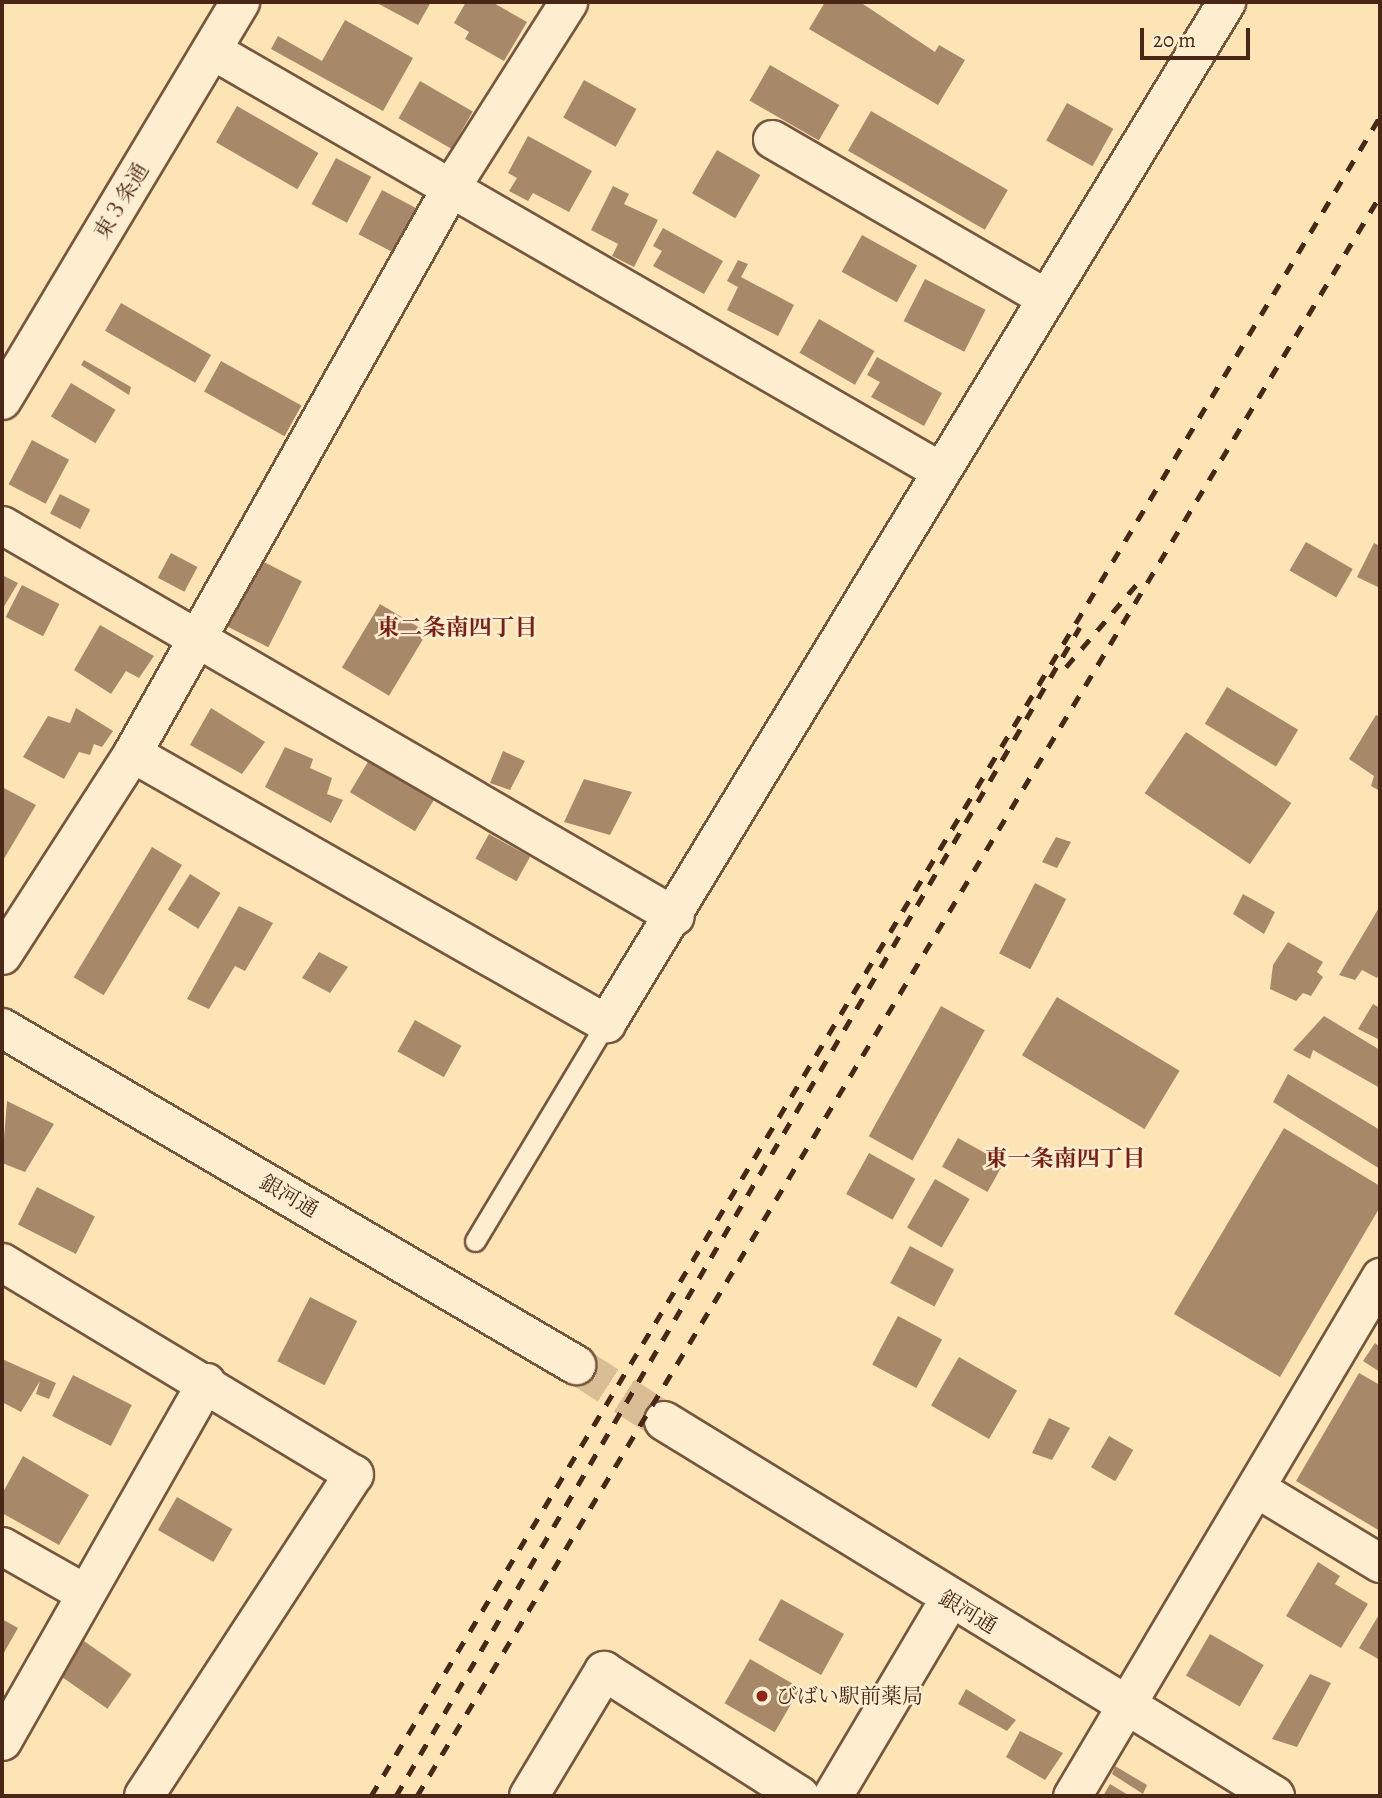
<!DOCTYPE html>
<meta charset="utf-8">
<style>
body{margin:0}
#map{position:relative;width:1382px;height:1798px;overflow:hidden;background:#fde4b5;font-family:Alegreya,"Noto Serif JP",serif}
div>[style]{position:absolute}
[style*='--x']{left:calc(var(--x)*1px);top:calc(var(--y)*1px);width:calc(var(--w)*1px);rotate:calc(var(--a)*1deg)}
.building>*{inset:0;background:#a78969;transform-origin:0 0}
.secondary-tunnel>*{height:38px;margin-top:-19px;transform-origin:0;background:repeating-linear-gradient(90deg,#d9be95 0 38px,transparent 0 57px)}
.roads{filter:drop-shadow(2px 0 #77563e) drop-shadow(-2px 0 #77563e) drop-shadow(0 2px #77563e) drop-shadow(0 -2px #77563e)}
.lane>*{height:19px;margin:-9.5px;padding:0 9.5px;transform-origin:9.5px;border-radius:9.5px;background:#feedcf}
.street>*{height:37px;margin:-18.5px;padding:0 18.5px;transform-origin:18.5px;border-radius:18.5px;background:#feedcf}
.secondary>*{height:38px;margin:-19px;padding:0 19px;transform-origin:19px;border-radius:19px;background:#feedcf}
.rail>*{height:5px;margin-top:-2.5px;transform-origin:0;background:repeating-linear-gradient(90deg,#4a2617 0 12px,transparent 0 24px)}
.dots>*{width:19px;height:19px;translate:-50% -50%;box-sizing:border-box;border:4px solid #feedcf;border-radius:50%}
span{translate:-50% -50%;white-space:nowrap;text-align:center;line-height:1.15;-webkit-text-stroke:5px #feedcf;paint-order:stroke}
.street-label{font-size:21px;color:#4a2617}
.poi-label{font-size:21px;color:#4a2617}
.left{translate:0 -50%;text-align:left}
.neighbourhood-label{font-size:23px;color:#7a1f14;font-weight:700}
.frame{position:absolute;inset:0;border:4px solid #4a2617;pointer-events:none}
.scale{position:absolute;left:1140px;top:28px;width:110px;height:32px;box-sizing:border-box;border:4px solid #4a2617;border-top:0;padding-left:9px;font-size:21px;line-height:24px;white-space:nowrap;color:#4a2617;-webkit-text-stroke:5px #feedcf;paint-order:stroke}
</style>
<div id="map">
<div class="building">
<i style="clip-path:polygon(375px 2px,431px 2px,418px 25px)"></i>
<i style="clip-path:polygon(466px 2px,492px 2px,527px 22px,504px 61px,465px 39px,469px 32px,454px 23px)"></i>
<i style="clip-path:polygon(825px 2px,860px 2px,935px 52px,939px 45px,965px 60px,938px 105px,809px 29px)"></i>
<i style="clip-path:polygon(345px 20px,413px 58px,383px 111px,271px 49px,278px 36px,322px 61px)"></i>
<i style="left:770px;top:65px;width:80px;height:41px;rotate:30deg"></i>
<i style="left:584px;top:80px;width:60px;height:43px;rotate:29deg"></i>
<i style="left:420px;top:81px;width:61px;height:43px;rotate:30deg"></i>
<i style="left:1067px;top:103px;width:53px;height:43px;rotate:29deg"></i>
<i style="left:237px;top:106px;width:94px;height:42px;rotate:30deg"></i>
<i style="left:871px;top:111px;width:158px;height:46px;rotate:30deg"></i>
<i style="clip-path:polygon(528px 136px,592px 171px,569px 212px,533px 193px,528px 201px,509px 191px,517px 178px,508px 173px)"></i>
<i style="left:717px;top:150px;width:50px;height:50px;rotate:30deg"></i>
<i style="left:336px;top:158px;width:40px;height:52px;rotate:28deg"></i>
<i style="clip-path:polygon(613px 186px,629px 194px,624px 204px,658px 220px,634px 267px,612px 256px,618px 244px,591px 230px)"></i>
<i style="left:382px;top:190px;width:42px;height:50px;rotate:28deg"></i>
<i style="clip-path:polygon(663px 228px,723px 261px,704px 294px,653px 266px,662px 251px,653px 246px)"></i>
<i style="left:862px;top:235px;width:63px;height:42px;rotate:29deg"></i>
<i style="clip-path:polygon(738px 260px,748px 264px,741px 277px,794px 305px,778px 336px,727px 310px,738px 287px,727px 281px)"></i>
<i style="left:925px;top:279px;width:68px;height:47px;rotate:27deg"></i>
<i style="left:121px;top:303px;width:104px;height:32px;rotate:30deg"></i>
<i style="left:819px;top:319px;width:64px;height:39px;rotate:30deg"></i>
<i style="clip-path:polygon(877px 357px,942px 393px,924px 426px,871px 397px,880px 382px,867px 375px)"></i>
<i style="clip-path:polygon(84px 360px,131px 387px,129px 395px,81px 365px)"></i>
<i style="left:221px;top:361px;width:92px;height:35px;rotate:29deg"></i>
<i style="left:71px;top:383px;width:52px;height:39px;rotate:31deg"></i>
<i style="left:32px;top:440px;width:42px;height:50px;rotate:28deg"></i>
<i style="left:60px;top:494px;width:34px;height:22px;rotate:27deg"></i>
<i style="left:1306px;top:542px;width:54px;height:33px;rotate:30deg"></i>
<i style="clip-path:polygon(1374px 543px,1380px 546px,1380px 588px,1357px 577px)"></i>
<i style="left:171px;top:553px;width:30px;height:28px;rotate:28deg"></i>
<i style="left:260px;top:560px;width:47px;height:74px;rotate:27deg"></i>
<i style="clip-path:polygon(2px 575px,18px 583px,2px 610px)"></i>
<i style="left:22px;top:585px;width:42px;height:36px;rotate:27deg"></i>
<i style="left:380px;top:604px;width:55px;height:74px;rotate:31deg"></i>
<i style="clip-path:polygon(100px 625px,154px 656px,139px 678px,126px 671px,111px 694px,74px 670px)"></i>
<i style="left:1227px;top:687px;width:83px;height:43px;rotate:31deg"></i>
<i style="clip-path:polygon(76px 708px,113px 731px,102px 747px,94px 744px,90px 755px,79px 752px,64px 779px,23px 757px,48px 716px,70px 723px)"></i>
<i style="clip-path:polygon(211px 708px,265px 742px,242px 774px,190px 745px)"></i>
<i style="clip-path:polygon(1376px 715px,1380px 717px,1380px 791px,1371px 786px,1374px 776px,1349px 759px)"></i>
<i style="left:1186px;top:732px;width:127px;height:74px;rotate:34deg"></i>
<i style="clip-path:polygon(285px 747px,313px 759px,310px 768px,332px 778px,327px 794px,343px 800px,331px 823px,265px 787px)"></i>
<i style="clip-path:polygon(503px 751px,525px 761px,510px 790px,490px 783px)"></i>
<i style="left:371px;top:757px;width:76px;height:41px;rotate:31deg"></i>
<i style="clip-path:polygon(584px 779px,632px 792px,610px 835px,564px 822px)"></i>
<i style="clip-path:polygon(2px 787px,36px 805px,2px 862px)"></i>
<i style="left:489px;top:834px;width:47px;height:28px;rotate:29deg"></i>
<i style="clip-path:polygon(1056px 837px,1071px 842px,1057px 868px,1042px 862px)"></i>
<i style="left:152px;top:847px;width:35px;height:152px;rotate:31deg"></i>
<i style="left:190px;top:874px;width:36px;height:42px;rotate:32deg"></i>
<i style="left:1035px;top:883px;width:35px;height:79px;rotate:27deg"></i>
<i style="clip-path:polygon(1243px 894px,1275px 912px,1264px 934px,1233px 914px)"></i>
<i style="clip-path:polygon(239px 906px,273px 923px,245px 971px,235px 966px,209px 1009px,187px 999px)"></i>
<i style="clip-path:polygon(1380px 906px,1380px 973px,1377px 978px,1362px 970px,1355px 980px,1339px 975px)"></i>
<i style="clip-path:polygon(1288px 942px,1323px 962px,1317px 972px,1323px 977px,1311px 996px,1303px 993px,1296px 1001px,1270px 989px,1273px 965px)"></i>
<i style="clip-path:polygon(319px 952px,348px 967px,330px 993px,302px 978px)"></i>
<i style="left:1057px;top:997px;width:143px;height:68px;rotate:31deg"></i>
<i style="clip-path:polygon(1373px 1004px,1380px 1008px,1378px 1039px,1358px 1029px)"></i>
<i style="left:941px;top:1006px;width:50px;height:149px;rotate:29deg"></i>
<i style="clip-path:polygon(1324px 1016px,1380px 1050px,1380px 1088px,1313px 1050px,1310px 1059px,1293px 1050px)"></i>
<i style="left:415px;top:1020px;width:53px;height:36px;rotate:29deg"></i>
<i style="clip-path:polygon(1288px 1074px,1380px 1130px,1380px 1169px,1273px 1102px)"></i>
<i style="clip-path:polygon(7px 1101px,54px 1124px,25px 1172px,2px 1163px)"></i>
<i style="clip-path:polygon(1284px 1128px,1380px 1186px,1380px 1207px,1280px 1377px,1174px 1314px)"></i>
<i style="left:958px;top:1138px;width:52px;height:33px;rotate:29deg"></i>
<i style="left:869px;top:1153px;width:53px;height:47px;rotate:29deg"></i>
<i style="left:935px;top:1179px;width:40px;height:56px;rotate:30deg"></i>
<i style="left:37px;top:1187px;width:65px;height:42px;rotate:27deg"></i>
<i style="left:910px;top:1246px;width:50px;height:42px;rotate:28deg"></i>
<i style="left:310px;top:1297px;width:53px;height:72px;rotate:27deg"></i>
<i style="left:898px;top:1316px;width:50px;height:55px;rotate:28deg"></i>
<i style="clip-path:polygon(1375px 1343px,1380px 1347px,1380px 1372px,1363px 1361px)"></i>
<i style="left:959px;top:1357px;width:67px;height:56px;rotate:30deg"></i>
<i style="clip-path:polygon(2px 1359px,56px 1383px,49px 1399px,36px 1394px,40px 1381px,21px 1412px,2px 1402px)"></i>
<i style="clip-path:polygon(1359px 1373px,1380px 1385px,1380px 1531px,1296px 1481px)"></i>
<i style="left:73px;top:1375px;width:66px;height:46px;rotate:27deg"></i>
<i style="clip-path:polygon(1049px 1418px,1070px 1428px,1052px 1460px,1032px 1453px)"></i>
<i style="left:1109px;top:1436px;width:28px;height:36px;rotate:30deg"></i>
<i style="clip-path:polygon(23px 1456px,89px 1495px,59px 1545px,2px 1513px,2px 1494px)"></i>
<i style="left:177px;top:1497px;width:64px;height:38px;rotate:30deg"></i>
<i style="clip-path:polygon(1318px 1562px,1340px 1576px,1335px 1584px,1368px 1604px,1341px 1648px,1286px 1616px)"></i>
<i style="left:781px;top:1599px;width:72px;height:47px;rotate:29deg"></i>
<i style="clip-path:polygon(1380px 1613px,1380px 1660px,1359px 1648px)"></i>
<i style="clip-path:polygon(2px 1619px,18px 1628px,2px 1656px)"></i>
<i style="left:1210px;top:1634px;width:62px;height:48px;rotate:30deg"></i>
<i style="left:84px;top:1641px;width:58px;height:42px;rotate:35deg"></i>
<i style="left:750px;top:1659px;width:58px;height:51px;rotate:30deg"></i>
<i style="clip-path:polygon(1310px 1674px,1331px 1683px,1297px 1747px,1272px 1739px)"></i>
<i style="clip-path:polygon(966px 1689px,1016px 1720px,1007px 1731px,958px 1704px)"></i>
<i style="clip-path:polygon(1020px 1731px,1063px 1753px,1045px 1780px,1006px 1757px)"></i>
<i style="clip-path:polygon(1115px 1766px,1147px 1785px,1143px 1794px,1112px 1774px)"></i>
<i style="clip-path:polygon(1110px 1784px,1130px 1796px,1103px 1796px)"></i>
</div>
<div class="secondary-tunnel">
<i style="--x:576;--y:1365;--w:104;--a:32.5"></i>
</div>
<div class="roads">
<div class="lane">
<i style="--x:475;--y:1241;--w:254;--a:-59"></i>
</div>
<div class="street">
<i style="--x:212;--y:50;--w:840;--a:30.02"></i>
<i style="--x:772;--y:139;--w:315;--a:30.1"></i>
<i style="--x:2;--y:525;--w:778;--a:30.16"></i>
<i style="--x:132;--y:753;--w:546;--a:29.67"></i>
<i style="--x:606;--y:1023;--w:1195;--a:-58.73"></i>
<i style="--x:2;--y:955;--w:240;--a:-57.2"></i>
<i style="--x:132;--y:753;--w:652;--a:-60.6"></i>
<i style="--x:452;--y:185;--w:217;--a:-57.6"></i>
<i style="--x:2;--y:1262;--w:411;--a:31.1"></i>
<i style="--x:1256;--y:1488;--w:145;--a:31.2"></i>
<i style="--x:2;--y:1546;--w:93;--a:29.6"></i>
<i style="--x:2;--y:1741;--w:413;--a:-60.4"></i>
<i style="--x:1072;--y:1796;--w:604;--a:-59.31"></i>
</div>
<div class="secondary">
<i style="--x:2;--y:400;--w:464;--a:-59.1"></i>
<i style="--x:2;--y:1028;--w:666;--a:30.42"></i>
<i style="--x:664;--y:1421;--w:717;--a:31.54"></i>
<i style="--x:144;--y:1796;--w:384;--a:-56.9"></i>
<i style="--x:529;--y:1796;--w:146;--a:-59"></i>
<i style="--x:604;--y:1671;--w:232;--a:32.5"></i>
<i style="--x:833;--y:1796;--w:227;--a:-59.3"></i>
</div>
</div>
<div class="rail">
<i style="--x:1066;--y:667;--w:108;--a:-49.5"></i>
<i style="--x:371;--y:1796;--w:1959;--a:-59"></i>
<i style="--x:396;--y:1796;--w:1354;--a:-59.67"></i>
<i style="--x:417;--y:1796;--w:1867;--a:-58.96"></i>
</div>
<div class="dots">
<i style="left:762px;top:1696px;background:#8f2418"></i>
</div>
<div class="street-label">
<span style="left:121px;top:201px;rotate:-59deg">東３条通</span>
<span style="left:289px;top:1196px;rotate:30deg">銀河通</span>
<span style="left:968px;top:1612px;rotate:31deg">銀河通</span>
</div>
<div class="poi-label">
<span class="left" style="left:776px;top:1696px">びばい駅前薬局</span>
</div>
<div class="neighbourhood-label">
<span style="left:457px;top:628px">東二条南四丁目</span>
<span style="left:1065px;top:1159px">東一条南四丁目</span>
</div>
<div class="frame"></div>
<div class="scale">20 m</div>
</div>
